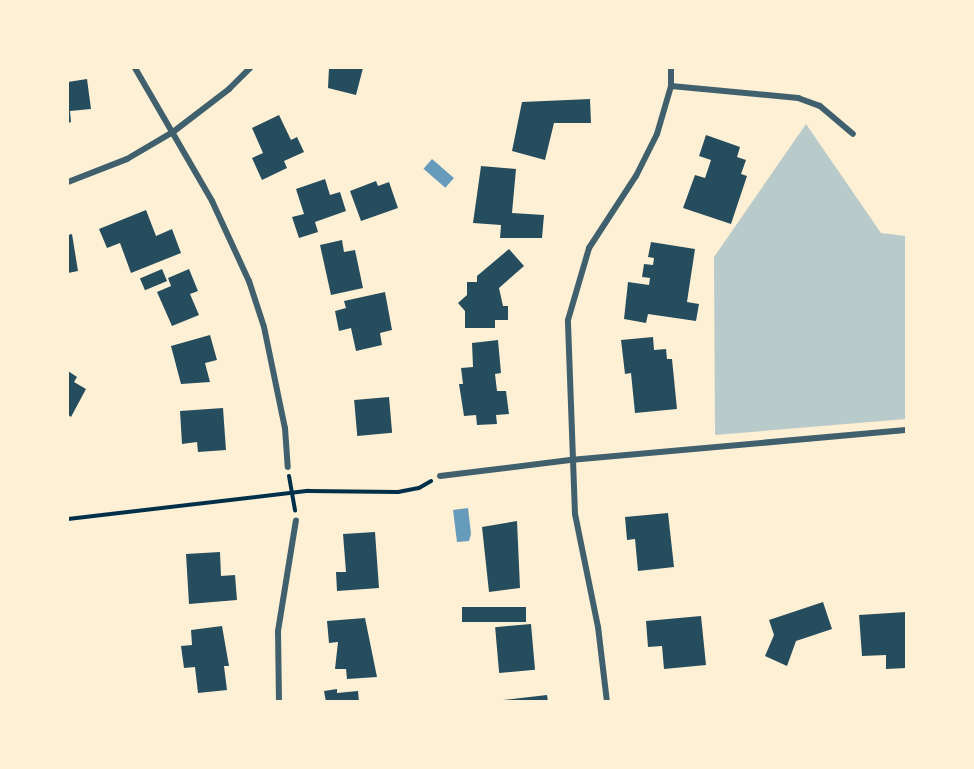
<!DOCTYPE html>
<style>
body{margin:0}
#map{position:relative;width:974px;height:769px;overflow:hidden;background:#fdf0d5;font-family:"Sofia Sans Condensed",sans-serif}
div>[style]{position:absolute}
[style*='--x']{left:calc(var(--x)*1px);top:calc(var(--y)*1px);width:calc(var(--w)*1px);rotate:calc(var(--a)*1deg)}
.green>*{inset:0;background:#b9caca}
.water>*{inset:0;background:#669bbc;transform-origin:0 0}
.building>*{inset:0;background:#264d5e;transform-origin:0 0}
.path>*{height:4px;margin:-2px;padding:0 2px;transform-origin:2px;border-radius:2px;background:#003049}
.minor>*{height:6px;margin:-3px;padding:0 3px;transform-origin:3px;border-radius:3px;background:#3f606c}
span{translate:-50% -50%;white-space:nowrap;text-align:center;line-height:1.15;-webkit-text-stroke:6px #fdf0d5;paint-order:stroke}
.frame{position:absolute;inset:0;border:69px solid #fdf0d5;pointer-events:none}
</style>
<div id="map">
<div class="green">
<i style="clip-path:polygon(806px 124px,881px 233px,906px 236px,906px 419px,715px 435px,714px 257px)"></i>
</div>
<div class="water">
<i style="left:432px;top:159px;width:29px;height:13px;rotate:41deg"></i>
<i style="clip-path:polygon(468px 508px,471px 534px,469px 541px,457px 542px,453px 510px)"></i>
</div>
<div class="building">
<i style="clip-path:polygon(329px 68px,363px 68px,356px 95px,328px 88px)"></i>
<i style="clip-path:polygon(87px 79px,91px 109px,70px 111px,71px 122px,68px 123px,68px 82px)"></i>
<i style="clip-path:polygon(590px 99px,591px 123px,554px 123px,545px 160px,512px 151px,522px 102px)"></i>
<i style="clip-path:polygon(279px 115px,291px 140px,297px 137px,304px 152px,284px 161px,287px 168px,262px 180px,252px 158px,263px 153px,252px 128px)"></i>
<i style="clip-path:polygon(706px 135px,740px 147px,737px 157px,746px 160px,741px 174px,747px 176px,731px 224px,683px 208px,695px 175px,705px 178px,711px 160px,699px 156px)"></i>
<i style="clip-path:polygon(481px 166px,516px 169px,512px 213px,544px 215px,542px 238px,500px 238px,501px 225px,473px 223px)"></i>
<i style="clip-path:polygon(325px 179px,330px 195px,340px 192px,346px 211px,315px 222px,318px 232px,299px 238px,292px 217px,304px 214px,296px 189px)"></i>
<i style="clip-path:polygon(376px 181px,378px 186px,389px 182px,398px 208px,361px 221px,350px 191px)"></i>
<i style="clip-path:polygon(146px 210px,156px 236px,172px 229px,181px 253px,131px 273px,120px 243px,107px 248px,99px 229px)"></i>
<i style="clip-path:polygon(72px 234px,78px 271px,68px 273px,68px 235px)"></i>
<i style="clip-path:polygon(342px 240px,344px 252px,355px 250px,363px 288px,331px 295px,320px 245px)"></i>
<i style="clip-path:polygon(651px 242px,695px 249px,687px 302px,699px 304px,696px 321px,648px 314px,646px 323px,624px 319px,628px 282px,649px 285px,650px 278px,642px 277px,644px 264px,653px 265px,654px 258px,648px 257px)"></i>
<i style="clip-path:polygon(509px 249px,524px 266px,499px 288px,503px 306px,508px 306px,508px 320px,495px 320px,495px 328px,465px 328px,465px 311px,458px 303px,467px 295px,467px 282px,477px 282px,477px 276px)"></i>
<i style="left:162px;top:269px;width:13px;height:24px;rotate:67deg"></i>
<i style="clip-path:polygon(189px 269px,198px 291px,190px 294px,199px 315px,172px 326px,157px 292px,171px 286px,168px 278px)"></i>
<i style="clip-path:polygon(385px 292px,392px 330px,380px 333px,382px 345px,356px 351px,351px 328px,339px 331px,335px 311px,346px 308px,344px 301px)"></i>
<i style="clip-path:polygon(210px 335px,217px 360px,205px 363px,210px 382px,181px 384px,171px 346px)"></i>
<i style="clip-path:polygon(653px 337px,654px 350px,666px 349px,667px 359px,672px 359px,677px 409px,635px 413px,631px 373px,625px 374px,621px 340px)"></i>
<i style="clip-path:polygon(498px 340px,501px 373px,495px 374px,497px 391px,506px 391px,509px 414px,496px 415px,497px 424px,477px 425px,476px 415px,464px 416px,459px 384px,463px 384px,461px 368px,473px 367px,472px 343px)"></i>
<i style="clip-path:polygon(68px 371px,77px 377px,74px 382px,86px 389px,71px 417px,68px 415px)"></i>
<i style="left:389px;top:397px;width:36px;height:35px;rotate:85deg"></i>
<i style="clip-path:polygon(223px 408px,226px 450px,198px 452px,197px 442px,182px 444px,180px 411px)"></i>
<i style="clip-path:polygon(668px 513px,674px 567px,638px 571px,635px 539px,627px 540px,625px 517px)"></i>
<i style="clip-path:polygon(517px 521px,520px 588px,489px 592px,482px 527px)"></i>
<i style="clip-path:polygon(375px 532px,379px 588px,337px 591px,336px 572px,346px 572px,343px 534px)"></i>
<i style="clip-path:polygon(220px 552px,221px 576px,235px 575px,237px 600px,189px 604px,186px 554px)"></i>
<i style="clip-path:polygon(823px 602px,832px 629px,796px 641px,787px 666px,765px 656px,774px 635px,769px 620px)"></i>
<i style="left:526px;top:607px;width:15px;height:64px;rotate:90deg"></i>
<i style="clip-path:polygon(906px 612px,906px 668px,886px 669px,886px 655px,862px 656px,859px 615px)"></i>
<i style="clip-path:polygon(701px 616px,706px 665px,664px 669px,662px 646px,648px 647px,646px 621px)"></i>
<i style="clip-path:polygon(365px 618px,377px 677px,347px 679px,346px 669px,335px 669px,338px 642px,329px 643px,327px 621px)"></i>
<i style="left:531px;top:624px;width:46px;height:36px;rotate:85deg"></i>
<i style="clip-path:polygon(222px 626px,229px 666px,224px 666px,227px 690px,198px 693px,195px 667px,184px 668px,181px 646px,192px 645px,191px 630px)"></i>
<i style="clip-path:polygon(337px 689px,337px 693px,358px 691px,359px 702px,326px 702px,324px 691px)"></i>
<i style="clip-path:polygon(547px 695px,548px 702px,503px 702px,503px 700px)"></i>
</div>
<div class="path">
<i style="--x:289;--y:476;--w:35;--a:80"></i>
<i style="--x:68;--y:519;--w:242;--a:-6.7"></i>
<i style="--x:308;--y:491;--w:90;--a:0.6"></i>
<i style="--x:398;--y:492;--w:21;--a:-11"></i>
<i style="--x:419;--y:488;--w:14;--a:-30"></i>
</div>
<div class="minor">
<i style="--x:135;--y:68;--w:154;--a:59.9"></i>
<i style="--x:212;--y:201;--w:88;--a:65.2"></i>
<i style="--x:249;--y:281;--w:48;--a:71.9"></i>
<i style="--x:264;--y:327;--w:103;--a:78.3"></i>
<i style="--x:285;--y:428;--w:39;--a:86"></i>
<i style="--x:671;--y:86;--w:128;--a:5.4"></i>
<i style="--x:798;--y:98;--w:23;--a:20"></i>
<i style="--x:820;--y:106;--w:43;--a:40.3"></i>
<i style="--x:68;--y:182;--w:63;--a:-21.3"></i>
<i style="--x:127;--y:159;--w:53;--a:-30.4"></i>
<i style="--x:173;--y:132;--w:71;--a:-37.5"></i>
<i style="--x:229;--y:89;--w:30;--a:-45"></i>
<i style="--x:440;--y:476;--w:131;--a:-7"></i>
<i style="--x:570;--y:460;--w:337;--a:-5.1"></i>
<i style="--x:279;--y:702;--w:71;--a:-90.8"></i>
<i style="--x:278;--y:631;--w:112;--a:-80.8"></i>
<i style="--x:607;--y:702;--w:76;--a:-96.8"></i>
<i style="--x:598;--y:627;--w:115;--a:-101.5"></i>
<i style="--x:575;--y:514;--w:194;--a:-92.1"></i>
<i style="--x:568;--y:320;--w:75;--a:-73.7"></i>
<i style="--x:589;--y:248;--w:86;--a:-56.9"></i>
<i style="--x:636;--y:176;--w:47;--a:-63.4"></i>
<i style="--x:657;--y:134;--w:50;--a:-73.7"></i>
<i style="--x:671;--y:86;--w:18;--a:-90"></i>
</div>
<div class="frame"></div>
</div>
